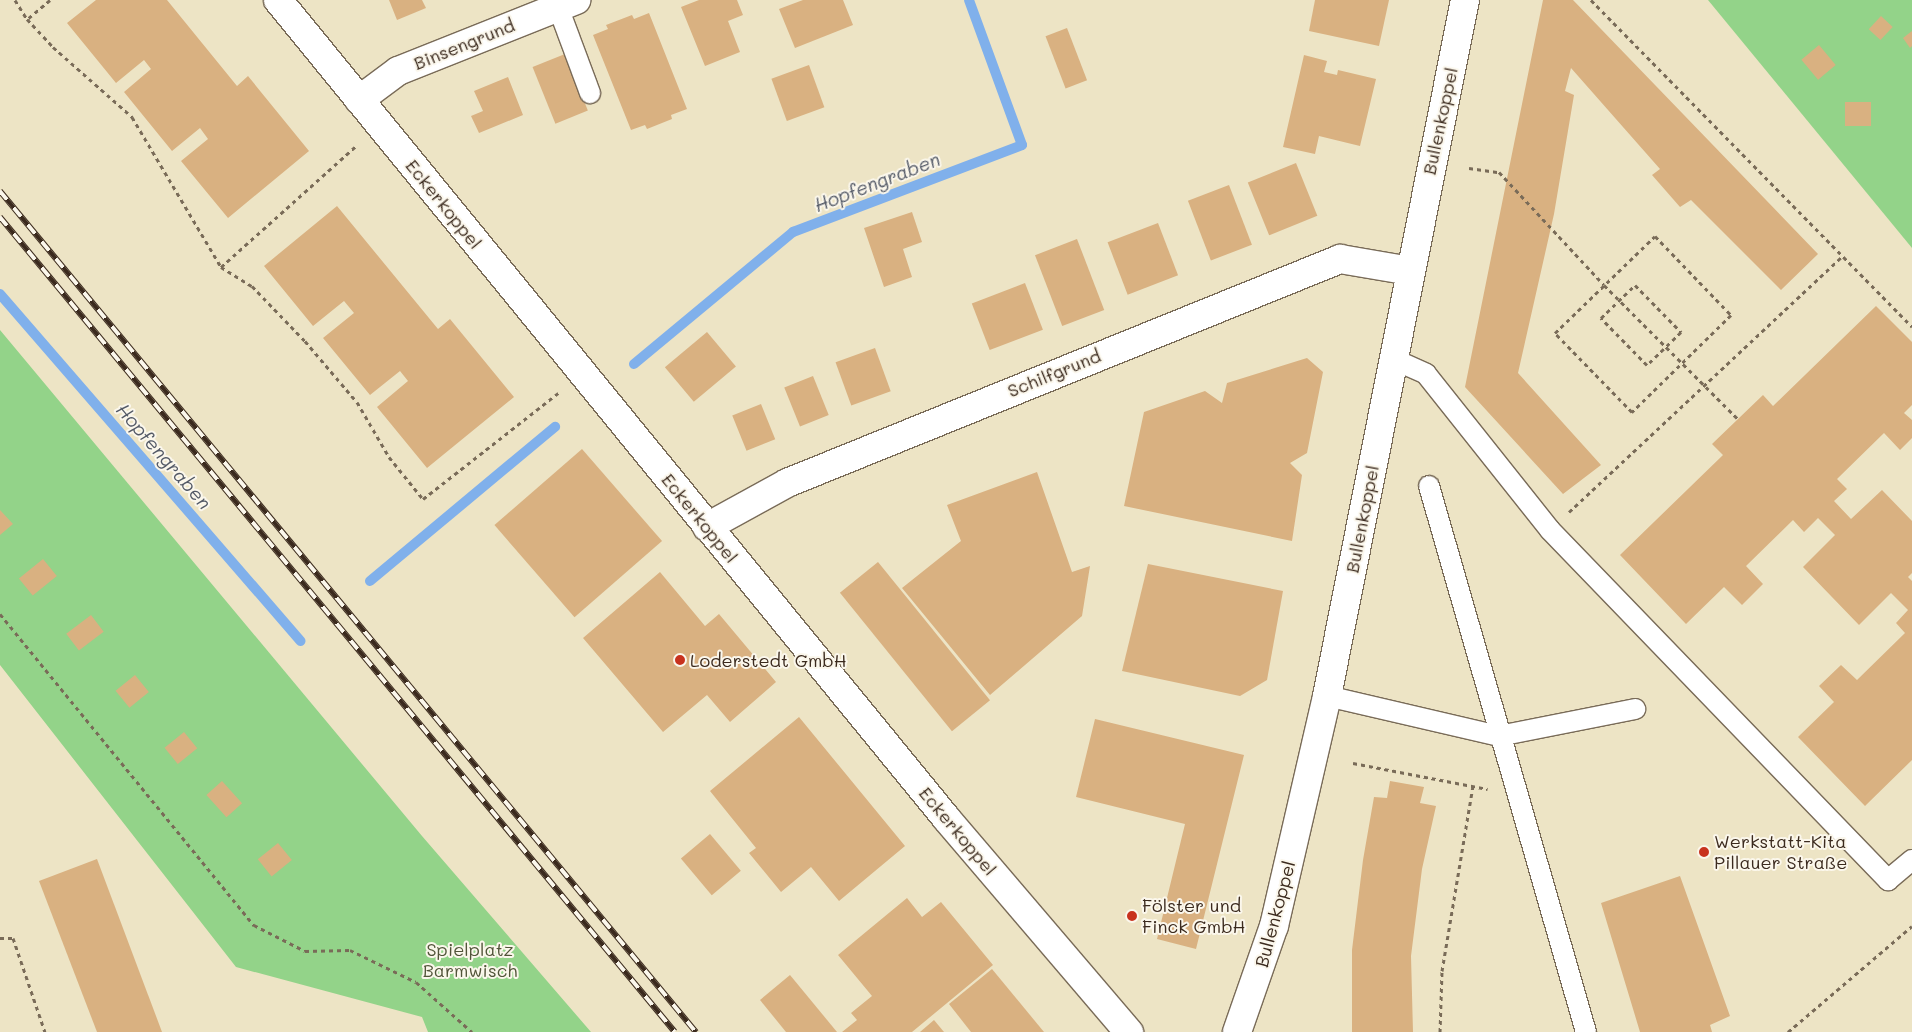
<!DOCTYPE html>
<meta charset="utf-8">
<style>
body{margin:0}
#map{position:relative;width:1912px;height:1032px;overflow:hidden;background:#ede4c5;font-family:Mali,sans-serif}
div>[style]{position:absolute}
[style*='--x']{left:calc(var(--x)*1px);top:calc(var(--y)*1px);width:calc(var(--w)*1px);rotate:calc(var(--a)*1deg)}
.green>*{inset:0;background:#93d389}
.stream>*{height:10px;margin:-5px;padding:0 5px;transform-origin:5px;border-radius:5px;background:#80b0eb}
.building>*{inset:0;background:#d9b181;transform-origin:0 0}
.path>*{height:3px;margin-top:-1.5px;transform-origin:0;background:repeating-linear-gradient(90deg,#796b58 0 4px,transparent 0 8px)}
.roads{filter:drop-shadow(1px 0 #796b58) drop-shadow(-1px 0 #796b58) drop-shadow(0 1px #796b58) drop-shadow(0 -1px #796b58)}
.service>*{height:20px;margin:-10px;padding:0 10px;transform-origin:10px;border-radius:10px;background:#fff}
.minor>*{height:28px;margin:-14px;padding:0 14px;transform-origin:14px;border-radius:14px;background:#fff}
.tertiary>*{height:28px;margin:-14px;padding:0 14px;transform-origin:14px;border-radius:14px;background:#fff}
.rail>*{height:5.5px;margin-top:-2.75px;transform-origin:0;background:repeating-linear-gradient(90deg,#fbf7ec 0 11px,#3b2a1e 0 22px);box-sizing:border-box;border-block:1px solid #3b2a1e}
.dots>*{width:14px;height:14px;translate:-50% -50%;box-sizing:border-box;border:2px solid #fbf7ec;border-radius:50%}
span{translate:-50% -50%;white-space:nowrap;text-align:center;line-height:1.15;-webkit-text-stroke:4px #fbf7ec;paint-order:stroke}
.street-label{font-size:18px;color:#3b2a1e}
.poi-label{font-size:18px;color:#3b2a1e}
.left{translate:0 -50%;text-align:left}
.park-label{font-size:18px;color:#515439}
.water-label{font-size:19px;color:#535966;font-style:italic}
</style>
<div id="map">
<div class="green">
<i style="clip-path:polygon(1708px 0,1912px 0,1912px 248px)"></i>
<i style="clip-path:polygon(0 330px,422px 836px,591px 1032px,428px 1032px,422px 1017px,236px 967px,0 665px)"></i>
</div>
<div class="stream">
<i style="--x:0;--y:294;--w:459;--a:49.1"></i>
<i style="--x:634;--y:364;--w:207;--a:-39.7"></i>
<i style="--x:793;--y:232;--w:245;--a:-20.8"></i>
<i style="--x:1022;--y:145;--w:154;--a:-110.1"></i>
<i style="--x:370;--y:581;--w:241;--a:-39.8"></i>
</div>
<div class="building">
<i style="clip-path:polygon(96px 0,167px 0,237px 86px,248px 76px,309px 151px,228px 218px,181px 161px,208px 139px,200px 128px,172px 151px,124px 92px,151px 69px,144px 60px,116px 83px,67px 23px)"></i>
<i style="clip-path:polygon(389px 0,422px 0,426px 8px,397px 20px)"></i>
<i style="clip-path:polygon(699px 0,737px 0,743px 15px,728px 21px,740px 52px,705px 66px,681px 7px)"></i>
<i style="clip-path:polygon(803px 0,843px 0,853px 25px,795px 48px,779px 9px)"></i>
<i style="clip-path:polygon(1315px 0,1389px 0,1379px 46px,1309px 31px)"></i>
<i style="clip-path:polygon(1543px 0,1573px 0,1818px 254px,1781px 290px,1691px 200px,1680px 207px,1652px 175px,1660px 169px,1571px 68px,1565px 91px,1574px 95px,1554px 214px,1518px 373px,1601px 465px,1563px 494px,1465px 387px)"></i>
<i style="clip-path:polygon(649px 13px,687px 109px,671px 115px,672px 119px,647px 129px,645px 125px,631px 130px,593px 35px,608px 29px,606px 25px,632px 15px,634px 19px)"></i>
<i style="left:1881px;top:16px;width:16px;height:18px;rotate:43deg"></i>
<i style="left:1067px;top:28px;width:56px;height:23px;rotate:69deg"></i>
<i style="clip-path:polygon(1912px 31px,1912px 46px,1910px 48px,1903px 38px)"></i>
<i style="left:1819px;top:45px;width:26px;height:23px;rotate:50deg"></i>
<i style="left:565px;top:54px;width:61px;height:35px;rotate:68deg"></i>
<i style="clip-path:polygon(1304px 55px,1327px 61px,1324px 72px,1337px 75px,1338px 70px,1376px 79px,1360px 146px,1319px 136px,1315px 154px,1283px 147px)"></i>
<i style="left:809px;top:65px;width:45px;height:40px;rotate:70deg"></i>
<i style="clip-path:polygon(508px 77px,523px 115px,479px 133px,471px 116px,483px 111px,474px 91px)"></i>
<i style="left:1871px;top:102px;width:24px;height:26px;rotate:90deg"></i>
<i style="left:1296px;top:163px;width:57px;height:52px;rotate:68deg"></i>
<i style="left:1229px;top:185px;width:64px;height:44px;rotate:69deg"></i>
<i style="clip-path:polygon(337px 206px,438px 329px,450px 319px,514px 397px,427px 468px,377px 407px,408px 381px,400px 371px,370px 395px,323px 338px,354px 313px,344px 301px,313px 326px,264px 266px)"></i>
<i style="clip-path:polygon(912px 212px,922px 242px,903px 249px,912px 277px,884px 287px,864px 228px)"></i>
<i style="left:1158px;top:223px;width:56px;height:54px;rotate:69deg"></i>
<i style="left:1077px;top:239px;width:76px;height:45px;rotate:69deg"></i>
<i style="left:1025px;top:283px;width:50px;height:57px;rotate:69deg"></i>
<i style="clip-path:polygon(1876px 306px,1912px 342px,1912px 405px,1904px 413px,1912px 420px,1912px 438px,1900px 450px,1884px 433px,1837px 479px,1847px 489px,1834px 501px,1851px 519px,1882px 490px,1912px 521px,1912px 573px,1908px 577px,1912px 581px,1912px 760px,1865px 806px,1798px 737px,1834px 702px,1819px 686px,1841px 665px,1857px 680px,1905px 633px,1896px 623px,1908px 610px,1891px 593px,1859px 625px,1803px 567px,1835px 535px,1818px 518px,1804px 532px,1793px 520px,1746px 566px,1763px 584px,1742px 605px,1724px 587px,1686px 624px,1620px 555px,1723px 455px,1712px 444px,1763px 395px,1773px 406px)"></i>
<i style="left:707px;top:332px;width:45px;height:55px;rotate:50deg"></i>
<i style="left:875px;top:348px;width:46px;height:42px;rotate:70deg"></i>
<i style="clip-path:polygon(1307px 358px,1323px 372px,1307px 453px,1290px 463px,1302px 475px,1292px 541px,1124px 506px,1144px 412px,1205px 391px,1222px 403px,1227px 383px)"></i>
<i style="left:813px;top:376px;width:42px;height:31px;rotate:68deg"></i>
<i style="left:761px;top:404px;width:38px;height:31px;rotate:68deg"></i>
<i style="left:582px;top:449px;width:122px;height:116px;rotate:49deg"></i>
<i style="clip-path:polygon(1037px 472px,1072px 572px,1090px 566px,1082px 616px,990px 695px,902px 588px,961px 541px,947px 505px)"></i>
<i style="clip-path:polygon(0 510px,13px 524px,0 535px)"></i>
<i style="left:43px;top:559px;width:22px;height:31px;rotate:51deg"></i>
<i style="left:878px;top:562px;width:178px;height:49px;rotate:51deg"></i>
<i style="clip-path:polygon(1148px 564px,1283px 591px,1267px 680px,1240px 696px,1122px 671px)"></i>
<i style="clip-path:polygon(660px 572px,705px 626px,719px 614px,776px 682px,730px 722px,707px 695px,663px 732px,583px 638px)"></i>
<i style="left:91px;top:615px;width:21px;height:31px;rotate:53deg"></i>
<i style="left:135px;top:675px;width:22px;height:25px;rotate:51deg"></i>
<i style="clip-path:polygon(799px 717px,905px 846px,839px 901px,811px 867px,781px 892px,749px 853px,756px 848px,710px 791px)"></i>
<i style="clip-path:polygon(1095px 719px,1244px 755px,1196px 949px,1157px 939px,1185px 824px,1076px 797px)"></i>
<i style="left:184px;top:732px;width:21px;height:25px;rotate:51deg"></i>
<i style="left:222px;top:781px;width:30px;height:21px;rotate:48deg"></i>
<i style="clip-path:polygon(1390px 781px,1424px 787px,1420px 803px,1436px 806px,1422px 869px,1411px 956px,1413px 1032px,1352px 1032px,1352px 950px,1363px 860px,1374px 797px,1387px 798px)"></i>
<i style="left:710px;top:834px;width:48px;height:38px;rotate:50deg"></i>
<i style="left:278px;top:843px;width:22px;height:26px;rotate:51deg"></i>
<i style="clip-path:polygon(97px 859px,162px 1032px,97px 1032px,39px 881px)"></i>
<i style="clip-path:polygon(1680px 876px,1730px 1016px,1710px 1025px,1712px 1032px,1640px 1032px,1601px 903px)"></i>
<i style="clip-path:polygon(907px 898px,922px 917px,941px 902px,993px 965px,912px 1032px,842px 1032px,857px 1020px,851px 1013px,872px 996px,838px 955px)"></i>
<i style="clip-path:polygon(992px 969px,1044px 1032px,971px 1032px,949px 1004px)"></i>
<i style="clip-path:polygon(790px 975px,837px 1032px,786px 1032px,760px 1000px)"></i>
<i style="clip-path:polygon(934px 1020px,944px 1032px,920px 1032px)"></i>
</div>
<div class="path">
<i style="--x:15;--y:0;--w:22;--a:58"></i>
<i style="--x:50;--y:0;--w:30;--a:140"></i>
<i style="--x:27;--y:19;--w:38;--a:47"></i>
<i style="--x:53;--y:47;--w:106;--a:41.5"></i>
<i style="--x:132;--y:117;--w:174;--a:59.3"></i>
<i style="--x:221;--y:267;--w:183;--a:-41.9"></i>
<i style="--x:1591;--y:0;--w:458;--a:45.5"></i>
<i style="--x:1469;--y:168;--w:30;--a:8"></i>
<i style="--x:1499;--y:172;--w:154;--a:47.1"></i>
<i style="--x:1604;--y:285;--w:190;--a:45"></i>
<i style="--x:1655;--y:236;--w:110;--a:46.1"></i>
<i style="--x:1731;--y:315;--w:139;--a:135.6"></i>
<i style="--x:1632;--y:412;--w:110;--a:-134.3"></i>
<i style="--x:1555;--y:333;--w:139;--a:-44.1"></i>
<i style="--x:221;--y:267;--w:36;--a:32"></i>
<i style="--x:252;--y:286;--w:76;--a:46.1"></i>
<i style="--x:305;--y:341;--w:80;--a:49.6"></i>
<i style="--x:357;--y:402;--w:64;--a:59.8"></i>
<i style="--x:389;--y:457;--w:54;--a:51"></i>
<i style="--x:423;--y:499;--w:172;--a:-38.1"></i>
<i style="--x:1635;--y:285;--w:66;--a:45.6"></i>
<i style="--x:1681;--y:332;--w:47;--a:135.9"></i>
<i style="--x:1647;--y:365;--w:66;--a:-134.4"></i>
<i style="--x:1601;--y:318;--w:47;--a:-44.1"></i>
<i style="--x:1569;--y:512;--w:375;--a:-43.1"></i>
<i style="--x:0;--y:614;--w:402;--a:50.8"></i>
<i style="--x:254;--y:925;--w:57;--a:27"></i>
<i style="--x:305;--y:951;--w:45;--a:-1.3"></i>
<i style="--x:350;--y:950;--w:73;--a:25.9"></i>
<i style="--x:416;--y:982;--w:75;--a:41.8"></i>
<i style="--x:1353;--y:763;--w:137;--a:10.9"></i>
<i style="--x:0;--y:938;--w:13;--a:0"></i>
<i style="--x:13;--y:938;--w:99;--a:71.2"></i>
<i style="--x:1440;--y:1032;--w:61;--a:-88.1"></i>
<i style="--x:1442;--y:971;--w:188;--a:-80.5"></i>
<i style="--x:1788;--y:1032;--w:163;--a:-40.5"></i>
</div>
<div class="roads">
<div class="service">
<i style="--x:558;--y:7;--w:92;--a:69.6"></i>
<i style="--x:1393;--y:359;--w:36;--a:24"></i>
<i style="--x:1426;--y:374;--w:199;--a:51.5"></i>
<i style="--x:1550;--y:530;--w:487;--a:46"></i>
<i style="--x:1888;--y:880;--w:31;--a:-40"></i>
<i style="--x:1429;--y:486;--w:568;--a:73.96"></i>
<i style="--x:1327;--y:696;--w:177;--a:13.1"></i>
<i style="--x:1499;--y:736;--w:139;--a:-11.2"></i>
</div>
<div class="minor">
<i style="--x:359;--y:100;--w:49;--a:-36.6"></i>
<i style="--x:398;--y:71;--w:192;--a:-21.7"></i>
<i style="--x:707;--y:527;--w:91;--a:-28.8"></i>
<i style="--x:787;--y:483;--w:597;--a:-22.05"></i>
<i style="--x:1340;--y:259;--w:71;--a:9.7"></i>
</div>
<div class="tertiary">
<i style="--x:278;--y:0;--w:1056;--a:50.76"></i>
<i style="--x:946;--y:818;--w:282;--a:49.5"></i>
<i style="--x:1237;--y:1032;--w:112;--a:-70.8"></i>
<i style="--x:1274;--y:926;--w:236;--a:-77"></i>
<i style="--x:1327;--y:696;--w:710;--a:-78.79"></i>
</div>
</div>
<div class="rail">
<i style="--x:0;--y:191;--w:1092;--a:50.39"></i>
<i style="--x:0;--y:217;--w:1058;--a:50.37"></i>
</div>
<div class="dots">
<i style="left:680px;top:660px;background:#c8321e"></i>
<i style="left:1704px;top:852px;background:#c8321e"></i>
<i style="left:1132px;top:916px;background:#c8321e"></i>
</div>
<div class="street-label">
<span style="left:464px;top:44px;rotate:-22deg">Binsengrund</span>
<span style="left:1440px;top:121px;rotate:-78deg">Bullenkoppel</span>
<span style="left:444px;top:204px;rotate:51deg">Eckerkoppel</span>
<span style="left:1054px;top:373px;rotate:-22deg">Schilfgrund</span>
<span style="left:700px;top:518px;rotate:51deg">Eckerkoppel</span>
<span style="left:1362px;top:519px;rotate:-79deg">Bullenkoppel</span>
<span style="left:958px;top:831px;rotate:50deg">Eckerkoppel</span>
<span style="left:1275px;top:914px;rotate:-75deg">Bullenkoppel</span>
</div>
<div class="poi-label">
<span class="left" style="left:690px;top:660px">Loderstedt GmbH</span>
<span class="left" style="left:1714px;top:852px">Werkstatt-Kita<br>Pillauer Straße</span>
<span class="left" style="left:1142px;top:916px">Fölster und<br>Finck GmbH</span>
</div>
<div class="park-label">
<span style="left:470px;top:960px">Spielplatz<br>Barmwisch</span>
</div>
<div class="water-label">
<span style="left:877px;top:182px;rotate:-21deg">Hopfengraben</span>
<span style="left:164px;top:456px;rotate:49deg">Hopfengraben</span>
</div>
</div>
